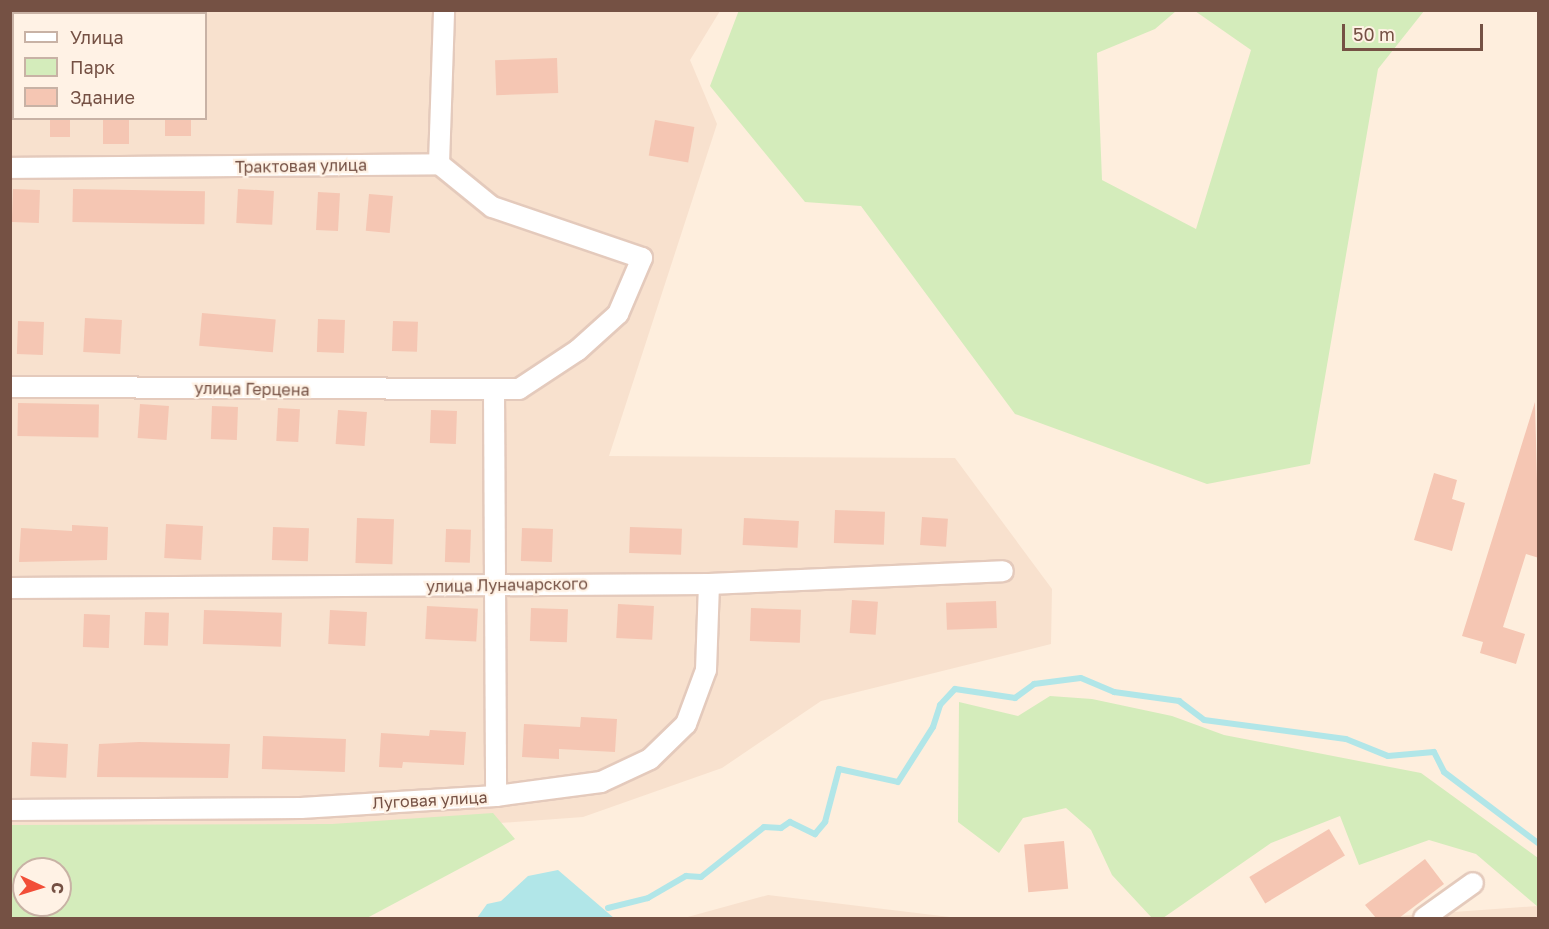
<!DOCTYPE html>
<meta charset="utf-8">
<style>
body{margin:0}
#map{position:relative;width:1549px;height:929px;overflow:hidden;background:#feeedd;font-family:"Golos Text",sans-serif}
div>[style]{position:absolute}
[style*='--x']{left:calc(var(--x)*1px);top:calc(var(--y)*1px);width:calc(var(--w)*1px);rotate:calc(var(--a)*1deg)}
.residential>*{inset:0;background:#f8e1ce}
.green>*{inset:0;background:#d4ecbb}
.water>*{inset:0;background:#b1e6e8}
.stream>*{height:6px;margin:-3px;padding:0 3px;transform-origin:3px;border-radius:3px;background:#b1e6e8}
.building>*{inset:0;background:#f5c6b3;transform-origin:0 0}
.roads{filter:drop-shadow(2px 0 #e4cabc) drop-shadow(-2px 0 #e4cabc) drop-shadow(0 2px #e4cabc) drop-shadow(0 -2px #e4cabc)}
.minor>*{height:20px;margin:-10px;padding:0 10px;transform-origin:10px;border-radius:10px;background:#fff}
span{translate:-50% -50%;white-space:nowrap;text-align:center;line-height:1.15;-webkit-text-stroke:4.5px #fff2e5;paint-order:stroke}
.street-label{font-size:16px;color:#755144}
.frame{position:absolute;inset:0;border:12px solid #755144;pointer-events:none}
.legend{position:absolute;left:12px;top:12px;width:195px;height:108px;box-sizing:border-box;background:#fff2e5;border:2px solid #c8b2a5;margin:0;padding:8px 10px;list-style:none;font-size:18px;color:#755144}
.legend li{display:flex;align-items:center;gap:12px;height:30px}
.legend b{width:30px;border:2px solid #c8b2a5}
.north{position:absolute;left:12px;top:857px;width:60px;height:60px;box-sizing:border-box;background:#fff2e5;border:2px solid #c8b2a5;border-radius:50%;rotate:94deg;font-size:16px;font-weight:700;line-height:24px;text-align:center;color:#755144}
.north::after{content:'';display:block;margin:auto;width:21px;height:27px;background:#f24e38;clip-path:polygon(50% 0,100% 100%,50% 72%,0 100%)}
.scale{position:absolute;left:1342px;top:24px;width:141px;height:27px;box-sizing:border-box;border:3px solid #755144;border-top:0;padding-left:8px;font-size:18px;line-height:21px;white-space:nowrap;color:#755144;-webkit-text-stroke:4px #fff2e5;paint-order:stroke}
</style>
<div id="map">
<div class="residential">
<i style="clip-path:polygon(evenodd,10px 11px,720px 11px,690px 60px,717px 124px,609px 456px,955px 458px,1052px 589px,1051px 644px,821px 701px,722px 768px,583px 817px,11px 859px,10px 11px,14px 14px,206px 14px,206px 118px,14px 118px,14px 14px)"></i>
<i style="clip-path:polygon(768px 895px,958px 918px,684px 918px)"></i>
<i style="clip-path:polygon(1538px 906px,1538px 918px,1371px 918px)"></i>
</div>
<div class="green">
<i style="clip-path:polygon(739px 10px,1176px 11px,1155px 29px,1097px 53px,1102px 180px,1196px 229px,1251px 50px,1195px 11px,1424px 11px,1378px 69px,1310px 464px,1207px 484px,1015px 414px,861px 206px,805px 202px,710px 86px)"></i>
<i style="clip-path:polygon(1050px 696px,1092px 699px,1172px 716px,1224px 735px,1421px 773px,1538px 858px,1538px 907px,1476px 854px,1429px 840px,1359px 865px,1340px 816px,1271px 843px,1163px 918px,1152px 918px,1112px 875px,1091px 830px,1066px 808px,1023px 818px,999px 853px,958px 822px,959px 702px,1018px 716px)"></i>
<i style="clip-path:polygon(evenodd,493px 813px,515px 839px,367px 918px,11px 918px,11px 825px,332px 824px,493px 813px,24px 869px,60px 869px,60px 905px,24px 905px,24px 869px)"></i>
</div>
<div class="water">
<i style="clip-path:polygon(558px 870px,614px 918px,477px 918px,487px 904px,501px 901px,528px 876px)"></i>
</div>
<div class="stream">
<i style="--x:608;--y:908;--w:41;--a:-14"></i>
<i style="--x:648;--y:898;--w:44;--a:-30.1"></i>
<i style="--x:686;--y:876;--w:15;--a:4"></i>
<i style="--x:701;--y:877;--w:80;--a:-38.4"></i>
<i style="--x:764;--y:827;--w:17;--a:3"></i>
<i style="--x:781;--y:828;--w:11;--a:-34"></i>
<i style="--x:790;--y:822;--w:28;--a:26"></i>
<i style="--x:815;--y:834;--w:16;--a:-50"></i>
<i style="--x:825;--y:822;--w:55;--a:-75.2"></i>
<i style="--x:839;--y:769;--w:60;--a:12.4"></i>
<i style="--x:898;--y:782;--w:65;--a:-57.5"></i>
<i style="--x:933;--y:727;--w:23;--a:-72"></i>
<i style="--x:940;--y:705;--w:22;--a:-47"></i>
<i style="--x:955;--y:689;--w:61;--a:8.5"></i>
<i style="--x:1015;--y:698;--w:24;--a:-36"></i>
<i style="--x:1034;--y:684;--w:47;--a:-7.3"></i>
<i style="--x:1081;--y:678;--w:36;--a:23"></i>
<i style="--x:1114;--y:692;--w:66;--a:7.9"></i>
<i style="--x:1179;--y:701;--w:31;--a:37"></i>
<i style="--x:1204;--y:720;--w:143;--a:7.6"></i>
<i style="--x:1346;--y:739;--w:45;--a:22"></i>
<i style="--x:1388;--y:756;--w:46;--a:-5"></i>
<i style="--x:1434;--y:752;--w:22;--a:63"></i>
<i style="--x:1444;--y:772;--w:118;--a:37.1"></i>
</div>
<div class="building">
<i style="left:557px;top:58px;width:35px;height:62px;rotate:88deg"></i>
<i style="left:50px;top:118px;width:20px;height:19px"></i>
<i style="left:103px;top:118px;width:26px;height:26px"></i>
<i style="left:165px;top:118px;width:26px;height:18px"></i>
<i style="left:655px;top:120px;width:40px;height:36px;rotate:10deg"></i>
<i style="left:13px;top:189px;width:27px;height:33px;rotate:2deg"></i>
<i style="left:73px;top:189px;width:132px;height:33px;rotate:1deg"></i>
<i style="left:238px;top:189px;width:36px;height:34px;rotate:3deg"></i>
<i style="left:318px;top:192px;width:22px;height:38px;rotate:3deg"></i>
<i style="left:369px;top:194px;width:24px;height:37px;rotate:5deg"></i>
<i style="left:202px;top:313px;width:74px;height:33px;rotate:5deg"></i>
<i style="left:85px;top:318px;width:37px;height:34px;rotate:3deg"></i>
<i style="left:318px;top:319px;width:27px;height:33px;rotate:2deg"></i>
<i style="left:18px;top:321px;width:26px;height:33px;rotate:2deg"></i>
<i style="left:393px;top:321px;width:25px;height:30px;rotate:2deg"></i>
<i style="clip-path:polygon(1535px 402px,1539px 558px,1526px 554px,1503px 627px,1525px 634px,1516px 664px,1480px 653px,1483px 642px,1462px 636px)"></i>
<i style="left:18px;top:403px;width:81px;height:33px;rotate:1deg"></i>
<i style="left:140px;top:404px;width:29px;height:34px;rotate:4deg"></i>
<i style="left:212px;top:406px;width:26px;height:33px;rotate:2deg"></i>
<i style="left:278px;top:408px;width:22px;height:33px;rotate:3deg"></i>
<i style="left:338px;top:410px;width:29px;height:34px;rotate:4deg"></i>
<i style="left:431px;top:410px;width:26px;height:33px;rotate:2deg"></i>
<i style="clip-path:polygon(1434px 473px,1457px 480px,1452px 499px,1465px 503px,1452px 551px,1414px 540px)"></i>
<i style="left:835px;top:510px;width:50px;height:33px;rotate:2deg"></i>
<i style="left:922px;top:517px;width:26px;height:28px;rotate:4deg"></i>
<i style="left:357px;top:518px;width:37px;height:45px;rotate:2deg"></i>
<i style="left:744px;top:518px;width:55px;height:27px;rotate:3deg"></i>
<i style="left:166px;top:524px;width:37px;height:34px;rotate:3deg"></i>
<i style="clip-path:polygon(72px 525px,108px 527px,107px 560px,19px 562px,21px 528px,72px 531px)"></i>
<i style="left:273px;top:527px;width:36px;height:33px;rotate:2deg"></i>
<i style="left:630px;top:527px;width:52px;height:26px;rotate:2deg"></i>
<i style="left:522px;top:528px;width:31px;height:33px;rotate:2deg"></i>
<i style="left:446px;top:529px;width:25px;height:33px;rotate:2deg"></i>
<i style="left:852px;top:600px;width:26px;height:33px;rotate:4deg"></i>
<i style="left:996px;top:601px;width:27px;height:50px;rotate:88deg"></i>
<i style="left:618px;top:604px;width:36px;height:34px;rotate:3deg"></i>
<i style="left:427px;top:606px;width:51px;height:33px;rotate:3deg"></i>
<i style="left:531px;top:608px;width:37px;height:33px;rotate:2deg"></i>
<i style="left:751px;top:608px;width:50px;height:33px;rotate:2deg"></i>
<i style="left:204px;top:610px;width:78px;height:34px;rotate:2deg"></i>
<i style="left:330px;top:610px;width:37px;height:34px;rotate:3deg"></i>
<i style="left:145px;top:612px;width:24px;height:33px;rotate:2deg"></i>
<i style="left:84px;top:614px;width:26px;height:33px;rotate:2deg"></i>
<i style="clip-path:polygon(581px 717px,617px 719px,615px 752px,559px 749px,559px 759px,522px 757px,524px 724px,580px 727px)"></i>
<i style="clip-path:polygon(430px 730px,466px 732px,464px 765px,403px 762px,402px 768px,379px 767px,381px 733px,429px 736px)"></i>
<i style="left:263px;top:736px;width:83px;height:33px;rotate:2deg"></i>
<i style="left:32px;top:742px;width:36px;height:34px;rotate:3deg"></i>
<i style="clip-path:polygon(139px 742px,230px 744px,228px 778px,97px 777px,99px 744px)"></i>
<i style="left:1329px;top:829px;width:31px;height:93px;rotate:59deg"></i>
<i style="left:1064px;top:841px;width:48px;height:40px;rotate:85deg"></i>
<i style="clip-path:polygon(1425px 859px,1444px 884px,1399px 918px,1376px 918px,1365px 905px)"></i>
</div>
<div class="roads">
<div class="minor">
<i style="--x:10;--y:168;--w:429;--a:-0.5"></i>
<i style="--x:439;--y:164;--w:154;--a:-88.1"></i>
<i style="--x:10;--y:387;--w:509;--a:0.23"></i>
<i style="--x:519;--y:389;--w:71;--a:-33.5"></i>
<i style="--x:578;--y:350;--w:54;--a:-42"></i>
<i style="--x:618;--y:314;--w:61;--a:-66.8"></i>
<i style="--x:642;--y:258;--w:158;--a:-161.2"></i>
<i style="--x:492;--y:207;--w:68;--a:-140.9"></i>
<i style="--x:494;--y:390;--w:406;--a:89.7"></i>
<i style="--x:10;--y:588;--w:699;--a:-0.33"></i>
<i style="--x:709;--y:584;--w:294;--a:-2.5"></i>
<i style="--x:10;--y:810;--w:291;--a:-0.4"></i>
<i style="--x:301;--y:808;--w:195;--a:-3.5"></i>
<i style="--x:496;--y:796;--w:106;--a:-7.6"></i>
<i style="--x:601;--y:782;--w:54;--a:-25.1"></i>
<i style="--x:650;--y:759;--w:50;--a:-44.2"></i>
<i style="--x:686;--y:724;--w:58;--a:-69.7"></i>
<i style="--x:706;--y:670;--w:86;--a:-88"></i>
<i style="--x:1424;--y:918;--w:60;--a:-35.5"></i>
</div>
</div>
<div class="street-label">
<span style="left:301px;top:166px;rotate:-1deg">Трактовая улица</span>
<span style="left:252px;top:389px;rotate:1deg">улица Герцена</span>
<span style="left:507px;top:585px;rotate:-1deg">улица Луначарского</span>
<span style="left:430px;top:800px;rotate:-3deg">Луговая улица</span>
</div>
<div class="frame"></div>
<ul class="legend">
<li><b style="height:8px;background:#fff"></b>Улица</li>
<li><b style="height:16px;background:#d4ecbb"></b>Парк</li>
<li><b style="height:16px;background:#f5c6b3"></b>Здание</li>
</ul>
<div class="north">С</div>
<div class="scale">50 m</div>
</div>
